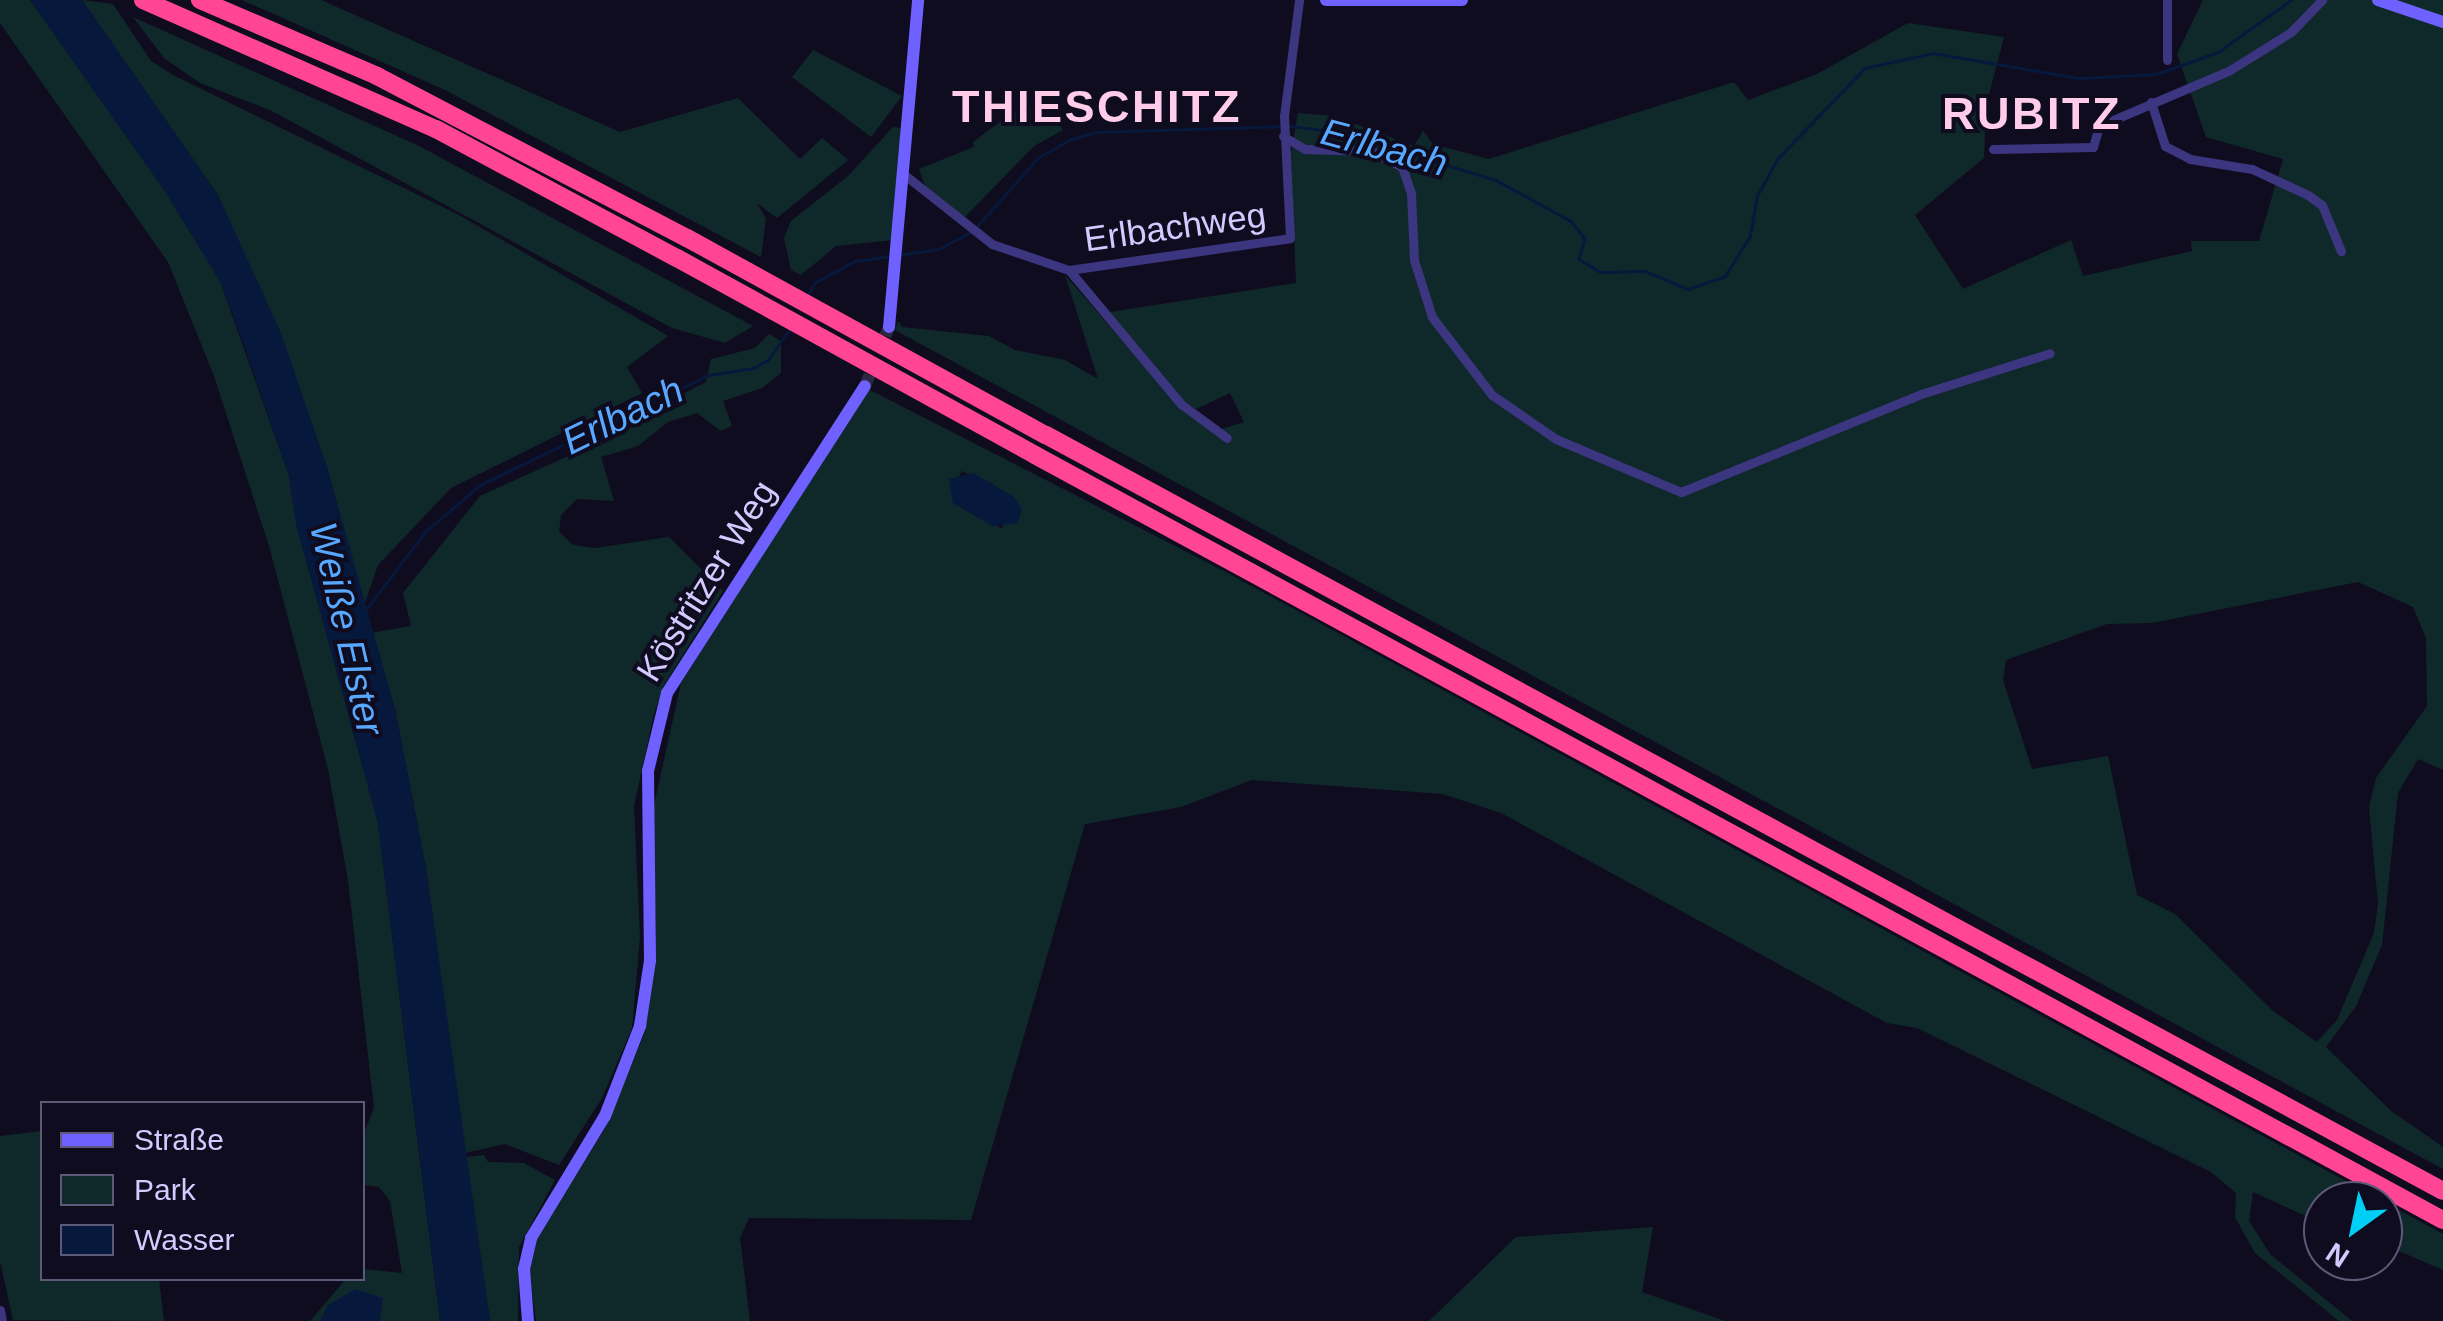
<!DOCTYPE html>
<meta charset="utf-8">
<style>
body{margin:0}
#map{position:relative;width:2443px;height:1321px;overflow:hidden;background:#100c1f;font-family:Helvetica,sans-serif}
div>[style]{position:absolute}
[style*='--x']{left:calc(var(--x)*1px);top:calc(var(--y)*1px);width:calc(var(--w)*1px);rotate:calc(var(--a)*1deg)}
.green>*{inset:0;background:#0f292a}
.water>*{inset:0;background:#07183d}
.stream>*{height:2.5px;margin:-1.25px;padding:0 1.25px;transform-origin:1.25px;border-radius:1.25px;background:#07183d}
.secondary-tunnel>*{height:12px;margin-top:-6px;transform-origin:0;background:repeating-linear-gradient(90deg,#2d2841 0 12px,transparent 0 18px)}
.street>*{height:9px;margin:-4.5px;padding:0 4.5px;transform-origin:4.5px;border-radius:4.5px;background:#3c3580}
.secondary>*{height:12px;margin:-6px;padding:0 6px;transform-origin:6px;border-radius:6px;background:#6e61ff}
.highway>*{height:18px;margin:-9px;padding:0 9px;transform-origin:9px;border-radius:9px;background:#ff4594}
.highway-bridge>*{height:18px;margin:-9px;padding:0 9px;transform-origin:9px;border-radius:9px;background:#ff4594}
span{translate:-50% -50%;white-space:nowrap;text-align:center;line-height:1.15;-webkit-text-stroke:8px #100c1f;paint-order:stroke}
.street-label{font-size:35px;color:#d3caff}
.water-label{font-size:38px;color:#58a8ff;font-style:italic}
.district-label{font-size:45px;color:#ffccea;font-weight:700;letter-spacing:2.5px}
.legend{position:absolute;left:40px;top:1101px;width:325px;height:180px;box-sizing:border-box;background:#100c1f;border:2px solid #5e5879;margin:0;padding:12px 18px;list-style:none;font-size:30px;color:#d3caff}
.legend li{display:flex;align-items:center;gap:20px;height:50px}
.legend b{width:50px;border:2px solid #5e5879}
.north{position:absolute;left:2303px;top:1181px;width:100px;height:100px;box-sizing:border-box;background:#100c1f;border:2px solid #5e5879;border-radius:50%;rotate:213deg;font-size:28px;font-weight:700;line-height:40px;text-align:center;color:#d3caff}
.north::after{content:'';display:block;margin:auto;width:35px;height:45px;background:#00cff5;clip-path:polygon(50% 0,100% 100%,50% 72%,0 100%)}
</style>
<div id="map">
<div class="green">
<i style="clip-path:polygon(0 0,30px 0,165px 191px,220px 281px,289px 476px,296px 523px,378px 823px,440px 1321px,310px 1321px,346px 1279px,362px 1278px,363px 1269px,402px 1273px,390px 1201px,379px 1187px,363px 1185px,363px 1135px,374px 1108px,348px 880px,328px 769px,269px 546px,214px 376px,168px 262px,0 23px)"></i>
<i style="clip-path:polygon(82px 0,113px 4px,151px 61px,175px 76px,459px 215px,668px 336px,627px 367px,642px 393px,451px 488px,378px 565px,363px 608px,327px 467px,218px 195px)"></i>
<i style="clip-path:polygon(242px 0,321px 0,620px 132px,738px 98px,800px 159px,822px 138px,848px 160px,777px 218px,757px 203px,766px 219px,761px 257px,445px 90px)"></i>
<i style="clip-path:polygon(evenodd,2203px 0,2443px 0,2443px 770px,2418px 759px,2398px 793px,2382px 945px,2356px 1006px,2326px 1047px,2390px 1110px,2443px 1147px,2443px 1169px,895px 330px,898px 321px,902px 327px,989px 336px,1015px 350px,1065px 360px,1098px 379px,1065px 275px,1179px 406px,1222px 429px,1244px 422px,1230px 393px,1196px 409px,1184px 401px,1110px 312px,1296px 283px,1291px 153px,1298px 113px,1334px 116px,1414px 146px,1423px 131px,1433px 144px,1489px 159px,1734px 82px,1748px 100px,1815px 75px,1908px 23px,2004px 37px,1986px 106px,1984px 158px,1915px 215px,1963px 289px,2071px 240px,2083px 276px,2192px 251px,2191px 241px,2259px 241px,2283px 159px,2206px 137px,2177px 54px,2203px 0,2358px 582px,2413px 607px,2426px 638px,2427px 706px,2376px 778px,2369px 807px,2378px 904px,2374px 933px,2337px 1020px,2317px 1042px,2273px 1011px,2175px 914px,2137px 895px,2108px 756px,2032px 769px,2003px 680px,2006px 660px,2107px 624px,2152px 623px,2358px 582px)"></i>
<i style="clip-path:polygon(133px 17px,419px 146px,753px 326px,725px 343px,672px 328px,272px 111px,200px 83px,164px 58px)"></i>
<i style="clip-path:polygon(813px 50px,902px 96px,871px 137px,792px 77px)"></i>
<i style="clip-path:polygon(1021px 106px,1052px 110px,1063px 130px,1034px 146px,964px 218px,926px 188px,919px 169px,974px 147px,973px 142px)"></i>
<i style="clip-path:polygon(893px 127px,901px 128px,893px 240px,836px 246px,801px 275px,791px 270px,784px 238px,791px 221px,848px 176px)"></i>
<i style="clip-path:polygon(769px 334px,781px 341px,781px 373px,762px 388px,723px 401px,732px 426px,721px 431px,697px 413px,668px 422px,638px 446px,601px 457px,614px 501px,577px 499px,561px 515px,559px 532px,573px 545px,595px 548px,669px 537px,723px 591px,664px 685px,654px 714px,634px 806px,640px 937px,632px 1028px,602px 1098px,559px 1165px,505px 1144px,465px 1153px,426px 868px,395px 709px,371px 633px,411px 626px,403px 593px,480px 496px,685px 403px,683px 394px,706px 382px,711px 359px,755px 348px)"></i>
<i style="clip-path:polygon(evenodd,868px 389px,1222px 570px,2443px 1234px,2443px 1270px,2383px 1244px,2383px 1201px,2323px 1201px,2323px 1224px,2253px 1192px,2249px 1221px,2270px 1254px,2352px 1321px,2339px 1321px,2255px 1253px,2235px 1217px,2236px 1193px,2211px 1172px,1917px 1028px,1887px 1023px,1501px 813px,1443px 794px,1252px 780px,1181px 807px,1085px 824px,971px 1220px,749px 1218px,740px 1238px,750px 1321px,536px 1321px,529px 1272px,535px 1242px,603px 1132px,644px 1035px,656px 931px,652px 814px,681px 683px,868px 389px,961px 471px,993px 484px,1003px 529px,953px 503px,961px 471px)"></i>
<i style="clip-path:polygon(42px 1131px,42px 1278px,159px 1279px,164px 1321px,13px 1320px,0 1261px,0 1136px)"></i>
<i style="clip-path:polygon(484px 1155px,488px 1162px,524px 1163px,555px 1180px,519px 1247px,518px 1321px,490px 1321px,466px 1157px)"></i>
<i style="clip-path:polygon(1653px 1227px,1642px 1292px,1725px 1321px,1429px 1321px,1516px 1237px)"></i>
</div>
<div class="water">
<i style="clip-path:polygon(30px 0,82px 0,218px 195px,281px 333px,327px 467px,395px 709px,426px 868px,490px 1321px,440px 1321px,378px 823px,296px 523px,289px 476px,243px 342px,220px 281px,165px 191px)"></i>
<i style="clip-path:polygon(973px 473px,1014px 497px,1022px 508px,1018px 523px,992px 526px,953px 503px,949px 479px)"></i>
<i style="clip-path:polygon(356px 1289px,383px 1298px,380px 1321px,320px 1321px,328px 1305px)"></i>
</div>
<div class="stream">
<i style="--x:1290;--y:126;--w:50;--a:6.8"></i>
<i style="--x:1340;--y:132;--w:163;--a:17.1"></i>
<i style="--x:1496;--y:180;--w:85;--a:28.7"></i>
<i style="--x:1571;--y:221;--w:23;--a:52"></i>
<i style="--x:1585;--y:239;--w:21;--a:107"></i>
<i style="--x:1579;--y:259;--w:26;--a:31"></i>
<i style="--x:1601;--y:272;--w:44;--a:-1.3"></i>
<i style="--x:1645;--y:271;--w:47;--a:22.7"></i>
<i style="--x:1688;--y:289;--w:39;--a:-19"></i>
<i style="--x:1725;--y:276;--w:47;--a:-58"></i>
<i style="--x:1750;--y:236;--w:41;--a:-80.1"></i>
<i style="--x:1757;--y:196;--w:43;--a:-61.1"></i>
<i style="--x:1778;--y:158;--w:125;--a:-46"></i>
<i style="--x:1865;--y:68;--w:70;--a:-12.4"></i>
<i style="--x:1933;--y:53;--w:149;--a:9.7"></i>
<i style="--x:2080;--y:78;--w:76;--a:-3"></i>
<i style="--x:2156;--y:74;--w:66;--a:-19.5"></i>
<i style="--x:2218;--y:52;--w:90;--a:-35.5"></i>
<i style="--x:977;--y:226;--w:93;--a:-48.1"></i>
<i style="--x:1039;--y:157;--w:38;--a:-29"></i>
<i style="--x:1072;--y:139;--w:25;--a:-16"></i>
<i style="--x:1096;--y:132;--w:186;--a:-1.8"></i>
<i style="--x:899;--y:255;--w:40;--a:-8.5"></i>
<i style="--x:939;--y:249;--w:36;--a:-28"></i>
<i style="--x:808;--y:295;--w:13;--a:-63"></i>
<i style="--x:814;--y:283;--w:47;--a:-28.2"></i>
<i style="--x:855;--y:261;--w:36;--a:-8"></i>
<i style="--x:365;--y:611;--w:99;--a:-52.8"></i>
<i style="--x:425;--y:532;--w:72;--a:-40.5"></i>
<i style="--x:480;--y:485;--w:254;--a:-25.7"></i>
<i style="--x:709;--y:375;--w:45;--a:-9"></i>
<i style="--x:753;--y:368;--w:17;--a:-28"></i>
<i style="--x:768;--y:360;--w:39;--a:-55"></i>
</div>
<div class="secondary-tunnel">
<i style="--x:865;--y:386;--w:64;--a:-67.9"></i>
</div>
<div class="street">
<i style="--x:2167;--y:0;--w:60;--a:90"></i>
<i style="--x:2151;--y:102;--w:46;--a:72.3"></i>
<i style="--x:2165;--y:146;--w:28;--a:27"></i>
<i style="--x:2190;--y:159;--w:63;--a:9.2"></i>
<i style="--x:2252;--y:169;--w:62;--a:24.9"></i>
<i style="--x:2308;--y:195;--w:17;--a:36"></i>
<i style="--x:2322;--y:205;--w:50;--a:67.6"></i>
<i style="--x:1283;--y:136;--w:26;--a:31"></i>
<i style="--x:1305;--y:149;--w:67;--a:1.7"></i>
<i style="--x:1372;--y:151;--w:34;--a:28"></i>
<i style="--x:1402;--y:167;--w:28;--a:71"></i>
<i style="--x:1411;--y:193;--w:67;--a:87.4"></i>
<i style="--x:1414;--y:260;--w:60;--a:72.5"></i>
<i style="--x:1432;--y:317;--w:98;--a:52.4"></i>
<i style="--x:1492;--y:395;--w:78;--a:34.5"></i>
<i style="--x:1556;--y:439;--w:136;--a:23"></i>
<i style="--x:1681;--y:492;--w:259;--a:-22.2"></i>
<i style="--x:1921;--y:394;--w:135;--a:-17.6"></i>
<i style="--x:1993;--y:149;--w:100;--a:-1.1"></i>
<i style="--x:2093;--y:147;--w:22;--a:-74"></i>
<i style="--x:2099;--y:126;--w:142;--a:-23.1"></i>
<i style="--x:2230;--y:70;--w:72;--a:-31.9"></i>
<i style="--x:2291;--y:32;--w:45;--a:-45.9"></i>
<i style="--x:906;--y:176;--w:110;--a:38.3"></i>
<i style="--x:992;--y:244;--w:81;--a:18.7"></i>
<i style="--x:1069;--y:270;--w:175;--a:50.1"></i>
<i style="--x:1181;--y:404;--w:57;--a:36.5"></i>
<i style="--x:1069;--y:270;--w:223;--a:-8.2"></i>
<i style="--x:1290;--y:238;--w:122;--a:-92.8"></i>
<i style="--x:1284;--y:116;--w:117;--a:-82.6"></i>
<i style="--x:0;--y:1310;--w:11;--a:80"></i>
</div>
<div class="secondary">
<i style="--x:1326;--y:0;--w:136;--a:0"></i>
<i style="--x:2378;--y:0;--w:69;--a:18.7"></i>
<i style="--x:889;--y:327;--w:328;--a:-84.9"></i>
<i style="--x:528;--y:1321;--w:52;--a:-94.4"></i>
<i style="--x:524;--y:1269;--w:32;--a:-77"></i>
<i style="--x:531;--y:1238;--w:143;--a:-58.8"></i>
<i style="--x:605;--y:1116;--w:97;--a:-68.7"></i>
<i style="--x:640;--y:1026;--w:66;--a:-81.3"></i>
<i style="--x:650;--y:961;--w:190;--a:-90.6"></i>
<i style="--x:648;--y:771;--w:80;--a:-76.3"></i>
<i style="--x:667;--y:693;--w:365;--a:-57.2"></i>
</div>
<div class="highway">
<i style="--x:143;--y:0;--w:320;--a:23.8"></i>
<i style="--x:436;--y:129;--w:273;--a:28.2"></i>
<i style="--x:200;--y:0;--w:193;--a:23.2"></i>
<i style="--x:377;--y:76;--w:350;--a:27.6"></i>
<i style="--x:1046;--y:435;--w:1588;--a:28.42"></i>
<i style="--x:1035;--y:455;--w:1602;--a:28.52"></i>
</div>
<div class="highway-bridge">
<i style="--x:687;--y:238;--w:409;--a:28.8"></i>
<i style="--x:677;--y:258;--w:409;--a:28.8"></i>
</div>
<div class="street-label">
<span style="left:1175px;top:227px;rotate:-8deg">Erlbachweg</span>
<span style="left:706px;top:581px;rotate:-58deg">Köstritzer Weg</span>
</div>
<div class="water-label">
<span style="left:1384px;top:148px;rotate:15deg">Erlbach</span>
<span style="left:623px;top:416px;rotate:-26deg">Erlbach</span>
<span style="left:346px;top:629px;rotate:77deg">Weiße Elster</span>
</div>
<div class="district-label">
<span style="left:1097px;top:107px">THIESCHITZ</span>
<span style="left:2032px;top:114px">RUBITZ</span>
</div>
<ul class="legend">
<li><b style="height:12px;background:#6e61ff"></b>Straße</li>
<li><b style="height:28px;background:#0f292a"></b>Park</li>
<li><b style="height:28px;background:#07183d"></b>Wasser</li>
</ul>
<div class="north">N</div>
</div>
